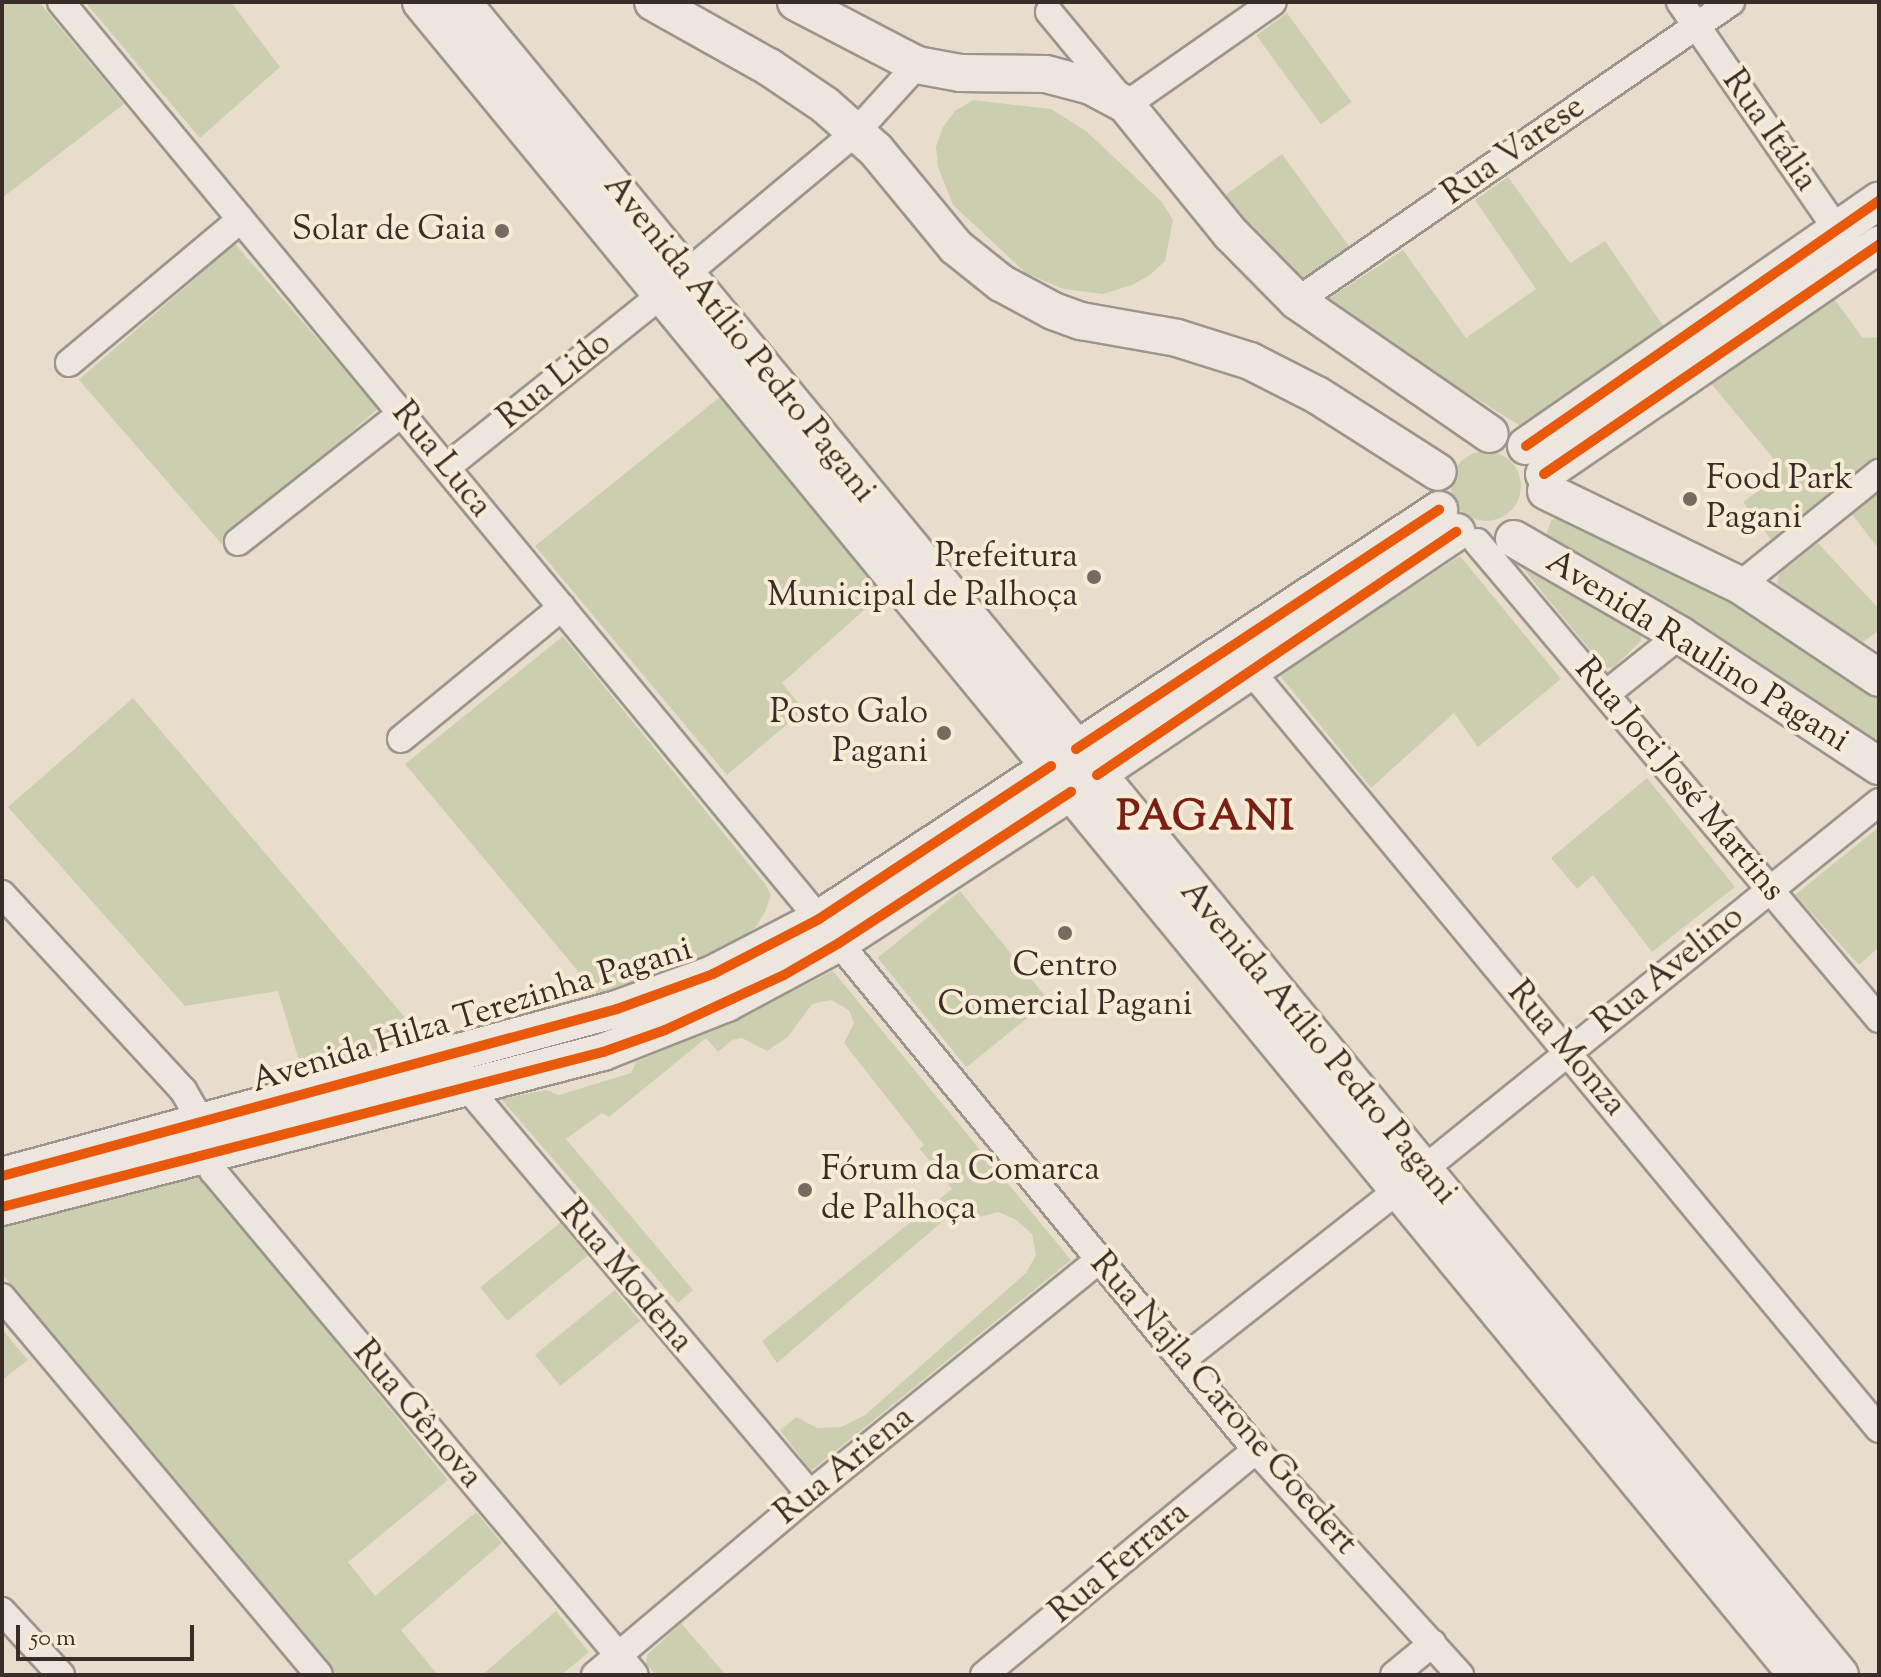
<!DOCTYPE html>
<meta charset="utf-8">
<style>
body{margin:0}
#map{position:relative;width:1881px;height:1677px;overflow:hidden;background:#e8ddcc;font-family:"Sorts Mill Goudy",serif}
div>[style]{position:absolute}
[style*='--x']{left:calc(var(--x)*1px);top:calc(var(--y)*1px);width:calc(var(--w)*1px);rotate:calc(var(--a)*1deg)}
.green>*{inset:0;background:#cccfaf;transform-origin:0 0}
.round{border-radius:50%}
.roads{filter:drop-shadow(2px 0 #9d958b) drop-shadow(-2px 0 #9d958b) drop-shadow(0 2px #9d958b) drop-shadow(0 -2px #9d958b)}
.minor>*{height:26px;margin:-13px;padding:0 13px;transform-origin:13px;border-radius:13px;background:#ece6de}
.secondary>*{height:36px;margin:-18px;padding:0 18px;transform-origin:18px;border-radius:18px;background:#ece6de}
.cycleway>*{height:10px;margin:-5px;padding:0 5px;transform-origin:5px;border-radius:5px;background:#e8590c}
.dots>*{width:22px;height:22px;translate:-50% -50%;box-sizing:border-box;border:4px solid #f8ebd6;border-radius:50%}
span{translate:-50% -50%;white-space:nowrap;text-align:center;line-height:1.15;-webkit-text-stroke:8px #f8ebd6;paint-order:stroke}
.street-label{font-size:34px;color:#392d27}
.poi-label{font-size:34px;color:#392d27}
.right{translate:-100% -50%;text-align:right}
.left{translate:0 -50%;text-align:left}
.district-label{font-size:42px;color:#7a1f14;font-weight:700;letter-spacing:2px}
.frame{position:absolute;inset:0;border:4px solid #392d27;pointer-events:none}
.scale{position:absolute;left:16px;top:1625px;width:178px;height:36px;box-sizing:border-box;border:4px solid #392d27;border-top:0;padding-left:10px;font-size:24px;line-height:28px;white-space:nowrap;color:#392d27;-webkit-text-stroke:6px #f8ebd6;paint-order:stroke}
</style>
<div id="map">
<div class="green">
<i style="clip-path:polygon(2px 2px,39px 2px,124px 104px,2px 198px)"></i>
<i style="clip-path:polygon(85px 2px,231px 2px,280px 67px,200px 138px)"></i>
<i style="left:1287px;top:13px;width:110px;height:38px;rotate:54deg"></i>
<i style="clip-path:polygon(973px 100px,1051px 109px,1086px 131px,1162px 202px,1173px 220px,1165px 261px,1150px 275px,1132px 285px,1103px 294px,1063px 289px,1026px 273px,953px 205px,938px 167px,936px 147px,943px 127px,955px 111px)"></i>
<i style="left:1282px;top:154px;width:115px;height:71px;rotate:54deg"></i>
<i style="clip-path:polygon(1508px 177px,1570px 263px,1605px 241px,1666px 330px,1524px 428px,1322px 303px,1403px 250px,1466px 338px,1536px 289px,1475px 200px)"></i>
<i style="left:235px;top:244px;width:218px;height:207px;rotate:49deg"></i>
<i style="clip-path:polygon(1832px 296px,1863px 338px,1879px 337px,1879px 455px,1773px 542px,1743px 502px,1781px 474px,1778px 464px,1709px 381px)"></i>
<i style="clip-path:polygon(721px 396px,882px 594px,782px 683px,804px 710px,727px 775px,535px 546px)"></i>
<i class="round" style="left:1451px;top:451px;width:70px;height:70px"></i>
<i style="clip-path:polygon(1879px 490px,1879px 549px,1851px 513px)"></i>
<i style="clip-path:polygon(1559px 515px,1685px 570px,1879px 694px,1879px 748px,1545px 538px,1551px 521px)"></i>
<i style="clip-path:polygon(1818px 543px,1879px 609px,1879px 630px,1861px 644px,1781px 592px,1777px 585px,1779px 574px)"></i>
<i style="clip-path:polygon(1460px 556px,1561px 679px,1478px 747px,1454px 713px,1371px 788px,1278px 673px)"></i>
<i style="clip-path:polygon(1533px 561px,1641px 628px,1641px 641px,1613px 668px,1604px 667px,1519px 564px)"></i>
<i style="clip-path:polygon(563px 636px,765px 884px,771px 895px,765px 912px,755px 928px,726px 947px,603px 1001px,405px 764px)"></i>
<i style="clip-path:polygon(133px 698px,420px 1035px,303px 1074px,278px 991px,185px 1006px,8px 807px)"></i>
<i style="clip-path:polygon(1647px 778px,1735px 887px,1652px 952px,1593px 875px,1577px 889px,1551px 858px)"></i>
<i style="clip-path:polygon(1879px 827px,1879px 947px,1859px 965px,1795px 895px)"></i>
<i style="left:960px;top:891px;width:141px;height:106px;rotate:51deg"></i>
<i style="clip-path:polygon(833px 971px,1071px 1260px,811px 1471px,780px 1430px,797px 1417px,817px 1428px,841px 1427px,865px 1415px,1026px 1273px,1036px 1255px,1032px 1234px,1015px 1219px,998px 1212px,979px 1217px,963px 1204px,777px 1363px,762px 1341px,952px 1189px,920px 1149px,924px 1145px,844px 1043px,854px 1023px,849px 1010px,831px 1000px,812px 1004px,788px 1037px,767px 1051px,742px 1038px,732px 1040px,718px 1052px,706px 1038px,609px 1117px,602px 1113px,566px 1139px,693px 1290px,678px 1303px,501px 1099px,546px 1090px,559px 1095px,631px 1073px,636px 1062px,747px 1014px)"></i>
<i style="clip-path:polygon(199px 1175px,448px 1480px,348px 1562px,375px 1596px,476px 1512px,502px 1543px,401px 1630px,438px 1675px,337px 1675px,2px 1274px,2px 1220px)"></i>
<i style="left:561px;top:1222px;width:43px;height:104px;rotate:51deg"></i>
<i style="left:615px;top:1290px;width:40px;height:103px;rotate:51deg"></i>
<i style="clip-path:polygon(2px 1329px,28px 1360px,2px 1380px)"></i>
<i style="clip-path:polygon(556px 1611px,589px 1652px,561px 1675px,482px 1675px)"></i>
<i style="clip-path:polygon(681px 1623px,726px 1675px,656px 1675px,646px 1664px,647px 1655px)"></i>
</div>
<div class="roads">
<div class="minor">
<i style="--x:61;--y:2;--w:1190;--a:50.42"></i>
<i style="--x:1680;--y:2;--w:293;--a:55.4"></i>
<i style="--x:1049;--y:12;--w:121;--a:50.4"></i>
<i style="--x:1126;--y:105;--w:179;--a:-35"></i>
<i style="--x:686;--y:274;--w:223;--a:-39.9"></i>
<i style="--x:857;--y:131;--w:89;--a:-47.7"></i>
<i style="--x:1297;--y:301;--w:527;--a:-34.56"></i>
<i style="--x:69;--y:363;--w:224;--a:-39.9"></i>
<i style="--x:447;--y:467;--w:276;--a:-38.8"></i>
<i style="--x:238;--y:542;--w:209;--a:-38.2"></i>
<i style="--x:1477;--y:542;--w:624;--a:49.88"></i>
<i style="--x:1740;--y:585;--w:179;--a:-38.9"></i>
<i style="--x:1251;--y:671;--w:984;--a:50.36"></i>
<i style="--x:1606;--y:694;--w:95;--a:-38.6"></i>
<i style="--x:401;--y:739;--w:208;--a:-39.3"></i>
<i style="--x:2;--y:894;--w:267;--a:47.3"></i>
<i style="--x:183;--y:1090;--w:39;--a:60"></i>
<i style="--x:203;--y:1124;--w:28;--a:86"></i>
<i style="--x:205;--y:1152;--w:21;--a:67"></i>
<i style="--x:213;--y:1171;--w:657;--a:50.06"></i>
<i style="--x:839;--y:943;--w:656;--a:50.56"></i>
<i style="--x:1256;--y:1450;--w:304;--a:47.8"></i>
<i style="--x:463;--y:1075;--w:13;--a:72"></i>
<i style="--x:467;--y:1087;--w:532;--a:49.88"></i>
<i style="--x:1423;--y:1170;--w:586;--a:-38.9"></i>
<i style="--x:2;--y:1297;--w:493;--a:50"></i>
<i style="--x:1182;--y:1360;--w:276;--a:-38.2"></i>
<i style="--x:2;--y:1611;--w:87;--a:47.3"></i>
<i style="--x:595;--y:1675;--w:281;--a:-40.1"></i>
<i style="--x:810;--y:1494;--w:370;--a:-39"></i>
<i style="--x:984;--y:1675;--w:353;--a:-39.6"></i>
<i style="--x:1394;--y:1675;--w:50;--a:-39.4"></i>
</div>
<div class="secondary">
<i style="--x:421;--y:2;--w:2166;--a:50.56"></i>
<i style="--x:462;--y:2;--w:2167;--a:50.52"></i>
<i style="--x:653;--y:2;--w:133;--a:29.3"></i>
<i style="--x:769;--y:67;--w:68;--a:34.2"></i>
<i style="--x:825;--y:105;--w:68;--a:41.4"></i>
<i style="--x:876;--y:150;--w:126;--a:50.5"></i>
<i style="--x:956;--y:247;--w:58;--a:38.7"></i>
<i style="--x:1001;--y:283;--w:59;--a:28.3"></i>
<i style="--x:1053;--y:311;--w:30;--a:20"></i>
<i style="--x:1081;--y:321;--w:97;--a:10"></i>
<i style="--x:1177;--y:338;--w:77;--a:17.5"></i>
<i style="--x:1250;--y:361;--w:75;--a:26.9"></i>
<i style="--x:1317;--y:395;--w:143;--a:32.5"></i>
<i style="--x:796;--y:2;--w:136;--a:27.5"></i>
<i style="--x:917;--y:65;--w:44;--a:10.5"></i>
<i style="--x:960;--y:73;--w:86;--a:0.7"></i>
<i style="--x:1046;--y:74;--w:47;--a:14.9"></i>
<i style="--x:1091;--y:86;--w:40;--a:28"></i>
<i style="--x:1126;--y:105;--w:166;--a:50.9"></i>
<i style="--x:1231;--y:234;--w:94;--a:45.4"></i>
<i style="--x:1297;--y:301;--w:234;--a:34.6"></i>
<i style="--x:1526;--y:446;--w:430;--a:-34.8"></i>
<i style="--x:1544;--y:474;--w:406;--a:-34.4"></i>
<i style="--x:1546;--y:491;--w:216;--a:25.9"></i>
<i style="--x:1740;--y:585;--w:167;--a:33.8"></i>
<i style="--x:1514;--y:539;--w:192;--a:30"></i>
<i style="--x:1680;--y:635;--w:238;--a:33.4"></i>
<i style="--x:2;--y:1176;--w:637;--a:-15.19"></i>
<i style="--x:617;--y:1009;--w:102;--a:-20"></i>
<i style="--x:713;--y:974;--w:119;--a:-27.4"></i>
<i style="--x:819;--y:919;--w:743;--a:-33.41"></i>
<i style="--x:2;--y:1207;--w:621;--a:-14.46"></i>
<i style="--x:603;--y:1052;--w:133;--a:-21.6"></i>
<i style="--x:727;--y:1003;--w:127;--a:-28.2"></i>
<i style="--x:839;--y:943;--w:277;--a:-33.1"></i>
<i style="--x:1071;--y:792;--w:465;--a:-34"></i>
</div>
</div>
<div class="cycleway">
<i style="--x:1526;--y:446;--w:430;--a:-34.8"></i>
<i style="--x:1544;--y:474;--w:406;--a:-34.4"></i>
<i style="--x:1076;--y:749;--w:435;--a:-33.4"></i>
<i style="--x:1097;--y:775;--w:434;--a:-34.1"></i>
<i style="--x:2;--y:1176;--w:637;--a:-15.19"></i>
<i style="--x:617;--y:1009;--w:102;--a:-20"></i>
<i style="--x:713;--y:974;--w:119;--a:-27.4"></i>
<i style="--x:819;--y:919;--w:278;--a:-33.4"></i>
<i style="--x:2;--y:1207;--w:621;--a:-14.46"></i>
<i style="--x:603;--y:1052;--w:66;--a:-19.5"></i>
<i style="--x:665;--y:1030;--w:131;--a:-24.8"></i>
<i style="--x:784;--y:975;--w:64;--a:-30.2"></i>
<i style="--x:839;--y:943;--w:277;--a:-33.1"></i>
</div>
<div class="dots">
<i style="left:502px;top:231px;background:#766b61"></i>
<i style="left:1690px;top:499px;background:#766b61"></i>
<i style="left:1094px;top:577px;background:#766b61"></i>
<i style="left:944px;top:733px;background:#766b61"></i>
<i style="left:1065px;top:933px;background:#766b61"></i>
<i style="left:805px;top:1190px;background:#766b61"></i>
</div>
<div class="street-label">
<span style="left:1769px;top:131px;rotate:55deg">Rua Itália</span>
<span style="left:1514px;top:151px;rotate:-35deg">Rua Varese</span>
<span style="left:739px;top:339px;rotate:51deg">Avenida Atílio Pedro Pagani</span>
<span style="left:555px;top:381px;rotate:-39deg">Rua Lido</span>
<span style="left:441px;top:460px;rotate:51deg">Rua Luca</span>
<span style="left:1697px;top:652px;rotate:32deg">Avenida Raulino Pagani</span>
<span style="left:1679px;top:780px;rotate:50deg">Rua Joci José Martins</span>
<span style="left:1669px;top:970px;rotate:-39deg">Rua Avelino</span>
<span style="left:472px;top:1016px;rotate:-17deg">Avenida Hilza Terezinha Pagani</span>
<span style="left:1318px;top:1043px;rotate:50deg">Avenida Atílio Pedro Pagani</span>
<span style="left:1566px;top:1049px;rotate:50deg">Rua Monza</span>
<span style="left:626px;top:1277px;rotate:50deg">Rua Modena</span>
<span style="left:1223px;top:1404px;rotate:49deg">Rua Najla Carone Goedert</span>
<span style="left:417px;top:1415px;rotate:50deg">Rua Gênova</span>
<span style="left:845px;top:1466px;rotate:-39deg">Rua Ariena</span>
<span style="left:1120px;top:1563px;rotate:-40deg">Rua Ferrara</span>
</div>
<div class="poi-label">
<span class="right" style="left:486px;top:231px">Solar de Gaia</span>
<span class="left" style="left:1706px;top:499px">Food Park<br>Pagani</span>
<span class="right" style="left:1078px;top:577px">Prefeitura<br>Municipal de Palhoça</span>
<span class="right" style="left:928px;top:733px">Posto Galo<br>Pagani</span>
<span style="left:1065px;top:986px">Centro<br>Comercial Pagani</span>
<span class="left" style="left:821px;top:1190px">Fórum da Comarca<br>de Palhoça</span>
</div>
<div class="district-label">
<span style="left:1206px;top:819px">PAGANI</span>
</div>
<div class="frame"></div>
<div class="scale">50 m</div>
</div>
